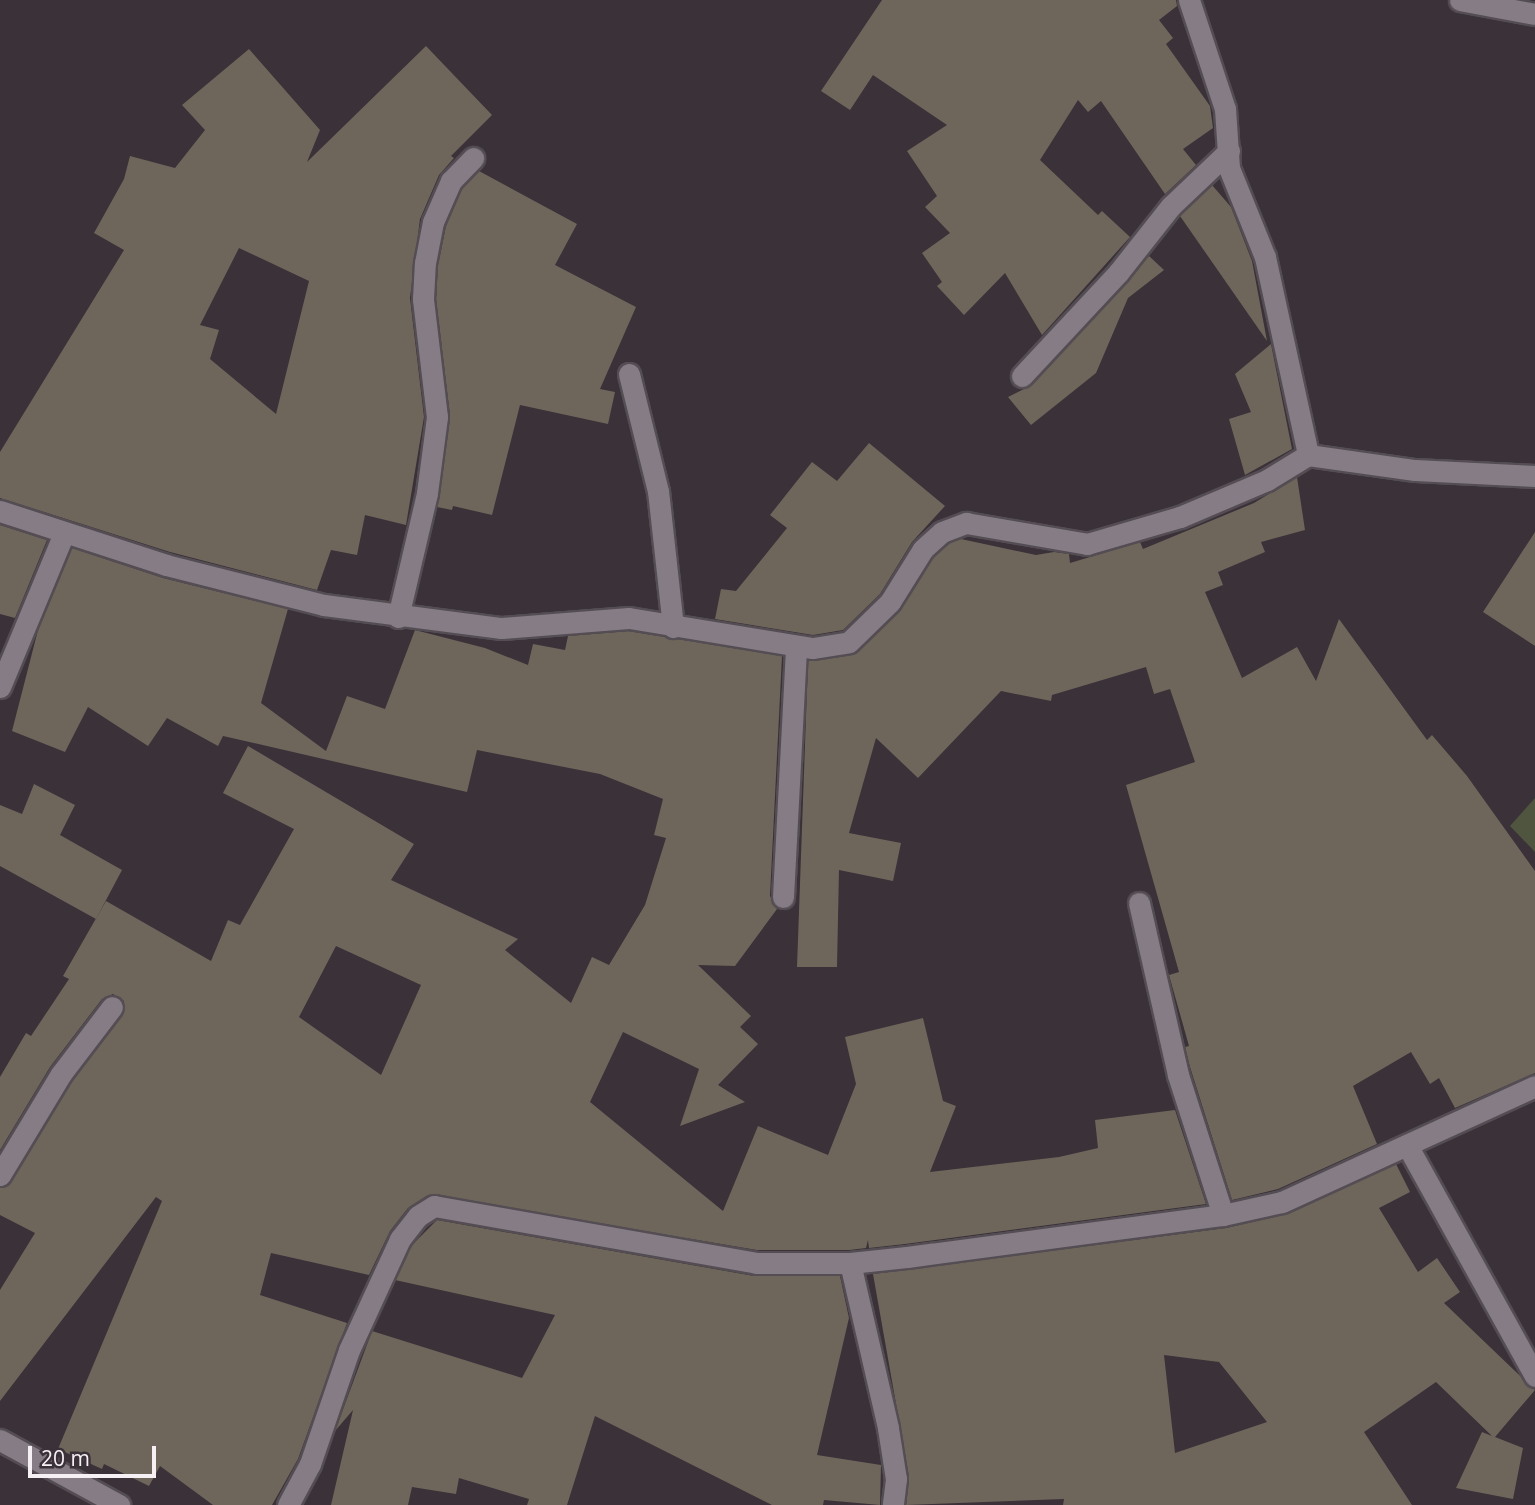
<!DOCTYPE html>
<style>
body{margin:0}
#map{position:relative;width:1535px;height:1505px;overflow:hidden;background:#3a3139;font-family:"Open Sans",sans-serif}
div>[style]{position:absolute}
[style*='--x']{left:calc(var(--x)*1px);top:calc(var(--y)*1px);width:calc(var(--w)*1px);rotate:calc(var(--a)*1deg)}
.green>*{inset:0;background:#4f553f}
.building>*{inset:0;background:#6e665b}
.roads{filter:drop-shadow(2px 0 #544d53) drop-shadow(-2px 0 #544d53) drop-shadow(0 2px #544d53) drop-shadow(0 -2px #544d53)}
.minor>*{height:21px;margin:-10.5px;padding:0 10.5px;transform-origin:10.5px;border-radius:10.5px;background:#867c85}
span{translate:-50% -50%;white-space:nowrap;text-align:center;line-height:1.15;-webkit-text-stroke:7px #3a3139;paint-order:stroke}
.scale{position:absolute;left:28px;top:1446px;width:128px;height:32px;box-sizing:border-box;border:4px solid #f6f0f5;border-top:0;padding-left:9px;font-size:21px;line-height:24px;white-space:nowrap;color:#f6f0f5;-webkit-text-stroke:5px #3a3139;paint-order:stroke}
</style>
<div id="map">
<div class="green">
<i style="clip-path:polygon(1535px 798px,1535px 852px,1510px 826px)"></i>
</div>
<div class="building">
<i style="clip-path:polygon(882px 0,1176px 0,1177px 6px,1159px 20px,1173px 38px,1166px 44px,1210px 106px,1213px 128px,1183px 149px,1196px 165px,1165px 194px,1101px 101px,1088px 112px,1078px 100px,1040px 160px,1098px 215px,1102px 211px,1130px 237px,1042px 335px,1005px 273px,964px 315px,937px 286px,942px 282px,922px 253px,950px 233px,925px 207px,937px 196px,907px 151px,947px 125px,873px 75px,850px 110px,821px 91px)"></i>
<i style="clip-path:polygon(evenodd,426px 46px,492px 115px,451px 156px,454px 158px,439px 175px,420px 219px,410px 298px,424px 417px,406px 525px,365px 515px,357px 555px,331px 550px,317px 590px,170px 552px,0 498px,0 452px,124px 250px,94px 233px,124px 179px,130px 156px,175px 168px,205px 130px,182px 105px,249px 49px,320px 130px,307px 162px,426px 46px,239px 248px,309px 281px,276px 414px,210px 359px,219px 330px,200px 325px,239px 248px)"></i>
<i style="clip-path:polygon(479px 171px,577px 224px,555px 265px,636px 307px,600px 389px,615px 392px,608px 424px,520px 405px,492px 515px,453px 506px,452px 510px,437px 507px,450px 416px,436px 299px,438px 265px,446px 226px,462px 188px)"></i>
<i style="clip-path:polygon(1212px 185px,1231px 207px,1252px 261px,1267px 341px,1180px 216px)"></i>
<i style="clip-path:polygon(1149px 256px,1164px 270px,1128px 298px,1096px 373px,1031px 425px,1008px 397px,1032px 385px)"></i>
<i style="clip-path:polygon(1271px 344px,1292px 449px,1245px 475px,1229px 419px,1251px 412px,1235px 374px)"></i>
<i style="clip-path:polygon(869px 443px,945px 506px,912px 542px,880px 594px,843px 630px,813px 635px,715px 619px,721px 589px,736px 591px,787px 528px,770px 515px,812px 462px,837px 481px)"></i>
<i style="clip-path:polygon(1297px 477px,1305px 530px,1261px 542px,1265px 552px,1218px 572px,1223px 585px,1205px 592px,1242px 678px,1297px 647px,1316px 681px,1339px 619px,1427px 740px,1432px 735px,1467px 776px,1535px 871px,1535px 1073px,1455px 1108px,1439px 1078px,1430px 1084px,1411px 1052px,1353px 1086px,1377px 1144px,1278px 1189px,1232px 1200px,1190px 1067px,1185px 1047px,1189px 1046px,1169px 975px,1179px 972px,1126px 785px,1195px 762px,1170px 689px,1154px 694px,1146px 667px,1052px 695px,1051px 701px,1001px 691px,918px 778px,876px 738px,849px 833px,901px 843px,893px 881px,839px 870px,837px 967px,797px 967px,808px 661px,858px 651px,899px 611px,933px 558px,949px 543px,961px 539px,1036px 555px,1054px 552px,1069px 554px,1070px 563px,1140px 542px,1143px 549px,1254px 503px)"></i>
<i style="clip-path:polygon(0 525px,47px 540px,15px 618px,0 614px)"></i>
<i style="clip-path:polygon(1535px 532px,1535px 646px,1483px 612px)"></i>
<i style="clip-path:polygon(evenodd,72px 548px,163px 578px,288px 609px,261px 703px,326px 751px,347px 696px,385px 709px,415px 630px,485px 648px,528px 665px,533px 644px,565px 650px,568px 636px,628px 631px,782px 656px,770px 896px,777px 909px,735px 966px,698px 965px,751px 1016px,740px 1027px,758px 1044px,718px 1085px,745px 1102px,680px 1126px,699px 1069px,623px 1032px,590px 1102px,723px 1211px,758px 1126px,828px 1155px,856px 1084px,845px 1037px,923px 1018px,943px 1101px,956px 1106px,930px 1172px,1059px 1157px,1098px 1148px,1095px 1120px,1175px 1110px,1206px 1204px,905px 1244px,869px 1248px,868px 1240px,866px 1248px,849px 1250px,757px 1250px,428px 1195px,408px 1208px,390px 1231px,369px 1275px,271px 1253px,260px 1295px,347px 1323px,298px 1459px,272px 1505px,213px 1505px,160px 1466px,149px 1486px,104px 1464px,102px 1469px,58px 1449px,162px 1201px,156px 1197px,0 1401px,0 1290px,35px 1233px,0 1215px,0 1188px,11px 1182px,72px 1081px,122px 1015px,124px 1001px,113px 994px,102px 999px,50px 1067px,0 1150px,0 1077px,26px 1033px,31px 1036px,69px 979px,63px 976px,106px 901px,211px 961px,228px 920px,240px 925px,294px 829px,223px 793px,248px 746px,414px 844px,391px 880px,518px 939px,505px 950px,571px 1003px,592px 957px,609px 965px,645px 905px,666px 838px,654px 835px,663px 799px,600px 774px,477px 750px,467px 792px,223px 736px,218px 746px,167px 718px,148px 746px,88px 707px,65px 752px,12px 731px,38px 630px,72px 548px,336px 946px,421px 985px,381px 1075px,299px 1017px,336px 946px)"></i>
<i style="clip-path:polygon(34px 784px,75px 805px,60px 835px,122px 870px,96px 919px,0 866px,0 805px,22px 814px)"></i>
<i style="clip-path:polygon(evenodd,1396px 1164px,1410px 1192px,1379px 1208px,1418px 1272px,1437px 1258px,1460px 1292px,1444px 1303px,1535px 1390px,1495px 1437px,1523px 1448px,1513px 1499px,1456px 1488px,1482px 1432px,1492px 1436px,1436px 1382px,1364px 1432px,1412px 1505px,1063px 1505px,1064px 1499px,906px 1505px,909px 1477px,873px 1274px,1226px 1228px,1287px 1214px,1396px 1164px,1164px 1355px,1219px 1362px,1267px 1422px,1175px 1453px,1164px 1355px)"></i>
<i style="clip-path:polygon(437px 1220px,754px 1276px,840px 1276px,849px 1318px,817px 1455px,881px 1465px,880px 1505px,824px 1500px,823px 1505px,772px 1505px,595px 1416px,567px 1505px,527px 1505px,529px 1499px,459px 1478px,456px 1494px,412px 1487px,408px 1505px,331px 1505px,353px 1410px,335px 1431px,372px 1331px,522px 1378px,555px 1315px,395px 1280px,411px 1246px)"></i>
</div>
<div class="roads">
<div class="minor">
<i style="--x:1189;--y:0;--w:115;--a:71.7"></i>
<i style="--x:1225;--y:109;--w:59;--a:86.1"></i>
<i style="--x:1229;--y:168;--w:96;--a:68"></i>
<i style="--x:1265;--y:257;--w:203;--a:77.7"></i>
<i style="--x:1460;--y:0;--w:76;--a:10.6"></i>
<i style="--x:629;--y:374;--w:121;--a:76.1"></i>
<i style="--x:658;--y:491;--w:137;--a:83.7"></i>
<i style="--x:1022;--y:376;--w:141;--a:-47"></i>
<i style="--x:1118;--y:273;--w:85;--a:-51.7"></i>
<i style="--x:1171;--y:206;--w:80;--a:-43.5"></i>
<i style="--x:0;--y:511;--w:175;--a:18"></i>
<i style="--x:166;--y:565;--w:163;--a:14.2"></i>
<i style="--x:324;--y:605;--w:179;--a:7.4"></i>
<i style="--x:502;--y:628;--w:127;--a:-4.5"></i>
<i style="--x:629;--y:618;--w:186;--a:9.3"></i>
<i style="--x:813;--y:648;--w:36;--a:-9"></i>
<i style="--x:849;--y:642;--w:57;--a:-44.3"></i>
<i style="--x:890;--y:602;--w:62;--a:-58.1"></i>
<i style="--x:923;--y:549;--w:25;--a:-42"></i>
<i style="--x:942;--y:532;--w:26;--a:-21"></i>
<i style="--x:966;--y:523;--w:123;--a:9.8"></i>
<i style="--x:1087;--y:544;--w:97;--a:-16.2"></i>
<i style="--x:1180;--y:517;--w:95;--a:-23"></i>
<i style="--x:1267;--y:480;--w:48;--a:-31.4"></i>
<i style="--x:1308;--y:455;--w:108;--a:8"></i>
<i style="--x:1415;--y:470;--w:120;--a:2.9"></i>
<i style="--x:398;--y:617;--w:127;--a:-76.8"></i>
<i style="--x:427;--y:493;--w:77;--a:-82.5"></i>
<i style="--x:437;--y:417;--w:119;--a:-96.8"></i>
<i style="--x:423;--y:299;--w:36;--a:-87"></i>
<i style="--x:425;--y:263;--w:42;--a:-79"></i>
<i style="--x:433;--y:222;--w:45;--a:-66.3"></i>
<i style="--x:451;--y:181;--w:32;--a:-46"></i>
<i style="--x:0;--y:687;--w:167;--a:-67.4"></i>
<i style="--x:783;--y:897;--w:249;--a:-87"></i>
<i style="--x:1139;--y:903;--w:176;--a:77.2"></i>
<i style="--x:1178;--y:1075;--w:147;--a:72.2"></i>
<i style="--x:1407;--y:1145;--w:264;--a:61"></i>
<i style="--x:0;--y:1175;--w:118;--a:-58.9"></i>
<i style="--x:61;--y:1074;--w:84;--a:-52.7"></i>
<i style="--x:850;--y:1263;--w:169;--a:77"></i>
<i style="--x:888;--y:1428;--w:52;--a:81.1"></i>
<i style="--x:896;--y:1479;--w:26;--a:97"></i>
<i style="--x:0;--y:1440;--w:136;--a:28.6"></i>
<i style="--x:288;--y:1505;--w:47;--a:-61.8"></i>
<i style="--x:310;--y:1464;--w:120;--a:-71.1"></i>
<i style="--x:349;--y:1350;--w:122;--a:-65.3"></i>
<i style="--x:400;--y:1239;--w:29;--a:-52"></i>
<i style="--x:418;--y:1216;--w:19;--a:-32"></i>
<i style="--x:434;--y:1206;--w:327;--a:10"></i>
<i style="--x:756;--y:1263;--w:94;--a:0"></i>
<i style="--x:850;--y:1263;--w:57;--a:-6"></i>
<i style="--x:907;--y:1257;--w:319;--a:-7.6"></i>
<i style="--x:1223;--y:1215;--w:60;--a:-12.4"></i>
<i style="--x:1282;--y:1202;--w:278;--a:-24.6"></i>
</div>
</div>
<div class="scale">20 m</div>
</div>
